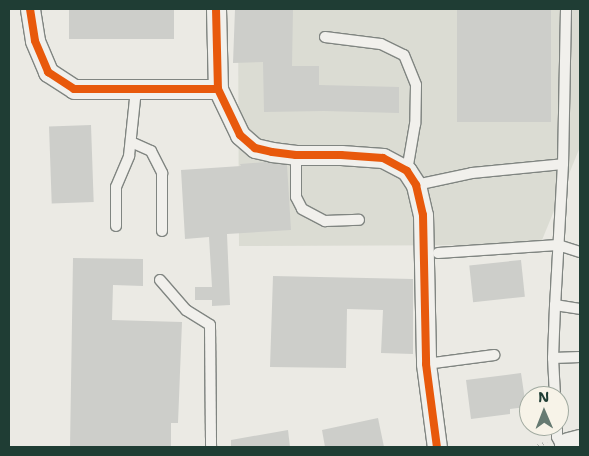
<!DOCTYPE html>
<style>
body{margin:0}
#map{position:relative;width:589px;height:456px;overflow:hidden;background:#ebeae4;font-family:"Shantell Sans",sans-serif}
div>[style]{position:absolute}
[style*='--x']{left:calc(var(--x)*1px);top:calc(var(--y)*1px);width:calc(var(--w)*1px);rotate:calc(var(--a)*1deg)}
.built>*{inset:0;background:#dbdcd3}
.building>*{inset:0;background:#cdceca;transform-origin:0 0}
.path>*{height:3px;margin-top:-1.5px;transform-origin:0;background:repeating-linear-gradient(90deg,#afb1ad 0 1px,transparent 0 5px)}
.roads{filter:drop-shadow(1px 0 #808581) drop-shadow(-1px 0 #808581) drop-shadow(0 1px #808581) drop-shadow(0 -1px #808581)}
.lane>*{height:10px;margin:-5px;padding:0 5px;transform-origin:5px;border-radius:5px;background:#f1f0ec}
.street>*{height:19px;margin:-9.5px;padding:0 9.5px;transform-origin:9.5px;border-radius:9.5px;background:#f1f0ec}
.secondary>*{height:28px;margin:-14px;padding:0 14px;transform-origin:14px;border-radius:14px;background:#f1f0ec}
.cycleway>*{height:8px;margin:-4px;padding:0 4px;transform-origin:4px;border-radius:4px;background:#e8590c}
span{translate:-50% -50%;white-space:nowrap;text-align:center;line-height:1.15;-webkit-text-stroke:4px #f7f3e8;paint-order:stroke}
.frame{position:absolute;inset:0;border:10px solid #1f3d34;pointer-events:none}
.north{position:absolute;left:519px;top:386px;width:50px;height:50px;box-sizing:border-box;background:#f7f3e8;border:1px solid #a1aaa0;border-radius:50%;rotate:359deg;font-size:14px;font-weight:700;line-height:20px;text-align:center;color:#1f3d34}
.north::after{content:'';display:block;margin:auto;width:18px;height:22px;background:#667a72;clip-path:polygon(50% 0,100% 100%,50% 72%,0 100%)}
</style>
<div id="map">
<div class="built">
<i style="clip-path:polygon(238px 9px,580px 9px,580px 147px,540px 245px,239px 246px)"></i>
</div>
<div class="building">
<i style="left:69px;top:9px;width:105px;height:30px"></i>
<i style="clip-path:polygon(235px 9px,293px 9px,292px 66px,319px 66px,319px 85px,399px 87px,399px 113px,324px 111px,264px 112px,263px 62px,233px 63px)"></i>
<i style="left:457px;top:9px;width:94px;height:113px"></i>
<i style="left:91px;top:125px;width:77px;height:42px;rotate:88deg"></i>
<i style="clip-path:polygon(266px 162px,287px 165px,291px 230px,227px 234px,230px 305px,212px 306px,212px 300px,195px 300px,195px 287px,212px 287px,209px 237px,185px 239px,181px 170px,241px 166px,240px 164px)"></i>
<i style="clip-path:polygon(73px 258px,143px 259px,143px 286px,113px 285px,112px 320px,182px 322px,178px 423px,171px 423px,171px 447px,70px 447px)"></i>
<i style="left:521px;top:260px;width:37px;height:52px;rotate:84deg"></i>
<i style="clip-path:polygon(273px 276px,413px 279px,413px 354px,381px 353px,383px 310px,347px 309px,346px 368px,270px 367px)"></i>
<i style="clip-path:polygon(521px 373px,526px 407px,510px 409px,510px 414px,471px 419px,466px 380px)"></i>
<i style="clip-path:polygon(378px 418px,384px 447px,325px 447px,322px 430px)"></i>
<i style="clip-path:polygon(288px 430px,290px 447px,231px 447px,231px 440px)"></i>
</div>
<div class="path">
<i style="--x:533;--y:447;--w:15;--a:-20"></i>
</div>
<div class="roads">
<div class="lane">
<i style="--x:566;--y:9;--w:155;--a:91.1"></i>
<i style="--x:563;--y:164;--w:141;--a:93.2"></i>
<i style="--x:555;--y:305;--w:25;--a:9"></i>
<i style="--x:325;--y:37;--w:56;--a:7.1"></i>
<i style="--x:381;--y:44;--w:25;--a:26"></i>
<i style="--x:404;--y:55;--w:32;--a:68"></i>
<i style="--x:416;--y:85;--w:39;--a:91"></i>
<i style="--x:415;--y:124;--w:48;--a:99.7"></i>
<i style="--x:131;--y:142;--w:22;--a:24"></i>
<i style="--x:151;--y:151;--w:25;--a:63"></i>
<i style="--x:162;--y:173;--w:58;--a:90"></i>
<i style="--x:296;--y:155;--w:42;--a:90"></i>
<i style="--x:296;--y:197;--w:13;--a:63"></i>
<i style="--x:302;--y:209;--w:26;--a:28"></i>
<i style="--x:325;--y:221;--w:34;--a:-2"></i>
<i style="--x:416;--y:185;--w:57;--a:-12.1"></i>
<i style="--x:472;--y:173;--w:91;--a:-5.6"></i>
<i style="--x:116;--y:226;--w:39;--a:-90"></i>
<i style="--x:116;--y:187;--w:34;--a:-67"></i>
<i style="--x:129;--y:156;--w:67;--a:-84"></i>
<i style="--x:438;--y:253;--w:120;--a:-3.8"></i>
<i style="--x:558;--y:245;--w:23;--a:18"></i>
<i style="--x:160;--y:280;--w:40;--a:49"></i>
<i style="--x:186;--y:310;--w:28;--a:32"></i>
<i style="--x:210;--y:325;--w:122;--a:89.5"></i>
<i style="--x:553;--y:358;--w:27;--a:-2"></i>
<i style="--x:426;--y:364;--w:69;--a:-7.5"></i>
<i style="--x:555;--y:396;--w:38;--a:-93"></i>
<i style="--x:553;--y:358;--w:53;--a:-87.8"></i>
<i style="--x:557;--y:426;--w:11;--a:90"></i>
<i style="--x:557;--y:437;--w:11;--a:63"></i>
</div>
<div class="street">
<i style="--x:30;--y:9;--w:32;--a:81"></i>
<i style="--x:35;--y:41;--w:34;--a:67"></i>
<i style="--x:48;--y:72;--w:31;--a:33"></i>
<i style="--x:74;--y:89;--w:144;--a:0"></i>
<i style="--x:216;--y:9;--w:80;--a:88.6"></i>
<i style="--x:218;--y:89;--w:51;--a:64.4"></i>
<i style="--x:240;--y:135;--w:20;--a:41"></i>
<i style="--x:255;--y:148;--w:17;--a:13"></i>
<i style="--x:272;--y:152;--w:24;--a:7"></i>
<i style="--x:296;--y:155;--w:45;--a:0"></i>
<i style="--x:341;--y:155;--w:42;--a:4.1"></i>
<i style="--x:383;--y:158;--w:27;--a:28"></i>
<i style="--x:407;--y:171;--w:17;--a:57"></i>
<i style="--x:416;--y:185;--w:31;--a:77"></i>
<i style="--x:423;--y:215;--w:149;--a:88.8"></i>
<i style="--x:426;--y:364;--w:84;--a:82.5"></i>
</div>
<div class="secondary">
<i style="--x:569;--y:447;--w:11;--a:-15"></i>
</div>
</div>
<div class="cycleway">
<i style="--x:30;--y:9;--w:32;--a:81"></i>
<i style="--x:35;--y:41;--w:34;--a:67"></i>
<i style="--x:48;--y:72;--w:31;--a:33"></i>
<i style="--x:74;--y:89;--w:144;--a:0"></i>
<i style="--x:216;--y:9;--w:80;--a:88.6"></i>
<i style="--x:218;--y:89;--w:51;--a:64.4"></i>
<i style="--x:240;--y:135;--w:20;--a:41"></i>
<i style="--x:255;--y:148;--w:17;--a:13"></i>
<i style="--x:272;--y:152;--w:24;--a:7"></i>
<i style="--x:296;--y:155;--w:45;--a:0"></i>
<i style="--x:341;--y:155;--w:42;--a:4.1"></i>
<i style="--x:383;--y:158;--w:27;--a:28"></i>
<i style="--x:407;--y:171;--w:17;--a:57"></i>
<i style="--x:416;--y:185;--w:31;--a:77"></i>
<i style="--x:423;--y:215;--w:149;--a:88.8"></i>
<i style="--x:426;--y:364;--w:84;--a:82.5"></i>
</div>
<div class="frame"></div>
<div class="north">N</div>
</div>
